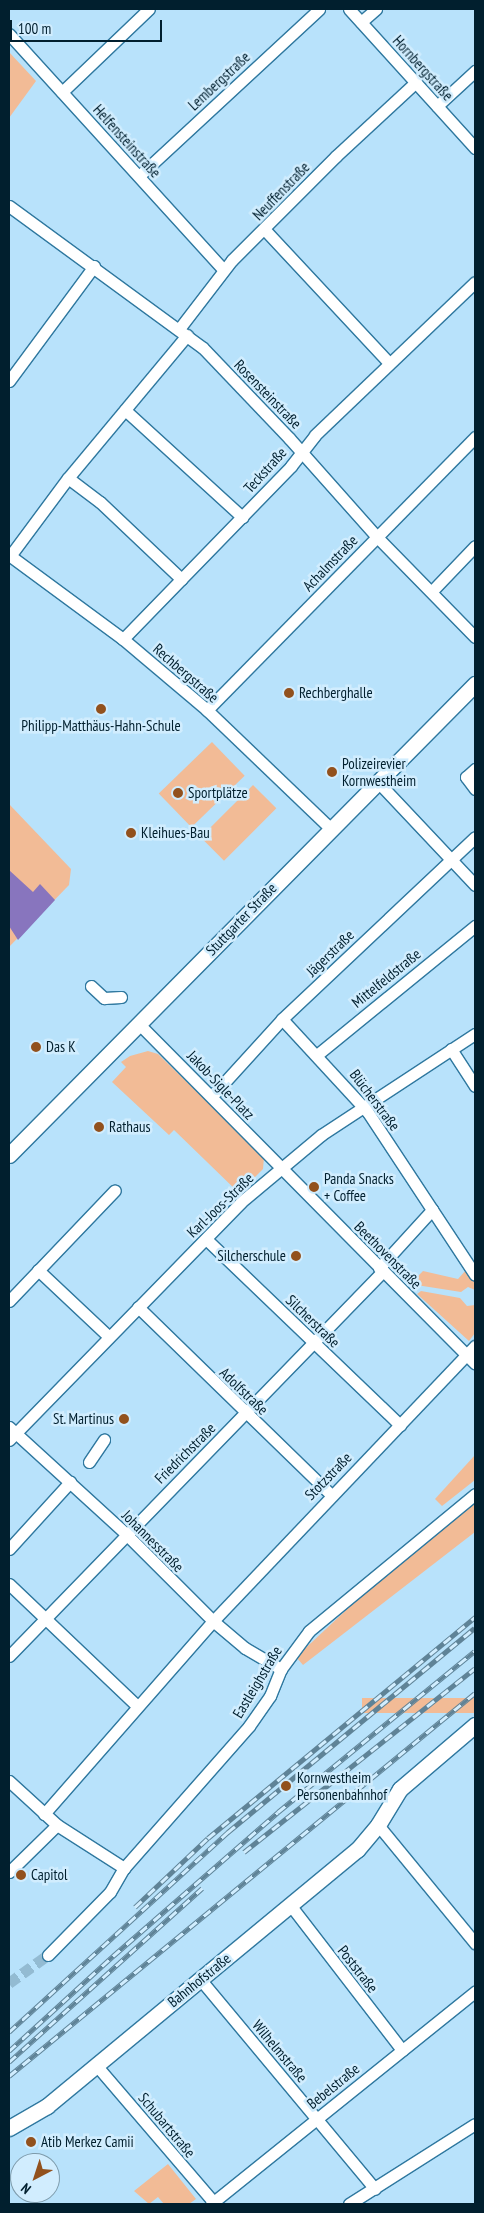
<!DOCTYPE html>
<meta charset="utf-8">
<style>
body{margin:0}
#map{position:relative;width:484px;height:2213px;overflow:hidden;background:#b8e2fb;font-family:"PT Sans Narrow",sans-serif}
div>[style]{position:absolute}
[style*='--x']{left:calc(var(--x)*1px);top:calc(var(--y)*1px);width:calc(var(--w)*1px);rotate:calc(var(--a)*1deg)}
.green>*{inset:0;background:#f2bb96;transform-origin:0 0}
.water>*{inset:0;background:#8875be}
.street-tunnel>*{height:11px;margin-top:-5.5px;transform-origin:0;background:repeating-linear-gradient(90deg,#93bbd2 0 11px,transparent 0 16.5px)}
.roads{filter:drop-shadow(1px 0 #2f789f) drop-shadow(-1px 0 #2f789f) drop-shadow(0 1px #2f789f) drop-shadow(0 -1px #2f789f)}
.street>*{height:11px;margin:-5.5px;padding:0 5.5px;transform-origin:5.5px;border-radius:5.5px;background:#fff}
.secondary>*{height:15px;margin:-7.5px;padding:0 7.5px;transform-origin:7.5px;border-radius:7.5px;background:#fff}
.rail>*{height:5px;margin-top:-2.5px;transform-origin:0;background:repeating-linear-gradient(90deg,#d1edfe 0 9px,#5f8397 0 18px);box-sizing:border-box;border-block:1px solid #5f8397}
.dots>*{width:14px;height:14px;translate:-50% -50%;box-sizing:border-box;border:2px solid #d1edfe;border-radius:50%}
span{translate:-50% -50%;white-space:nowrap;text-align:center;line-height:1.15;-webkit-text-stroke:5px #d1edfe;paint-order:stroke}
.street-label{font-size:15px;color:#011f2e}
.poi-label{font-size:15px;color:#011f2e}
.left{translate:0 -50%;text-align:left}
.right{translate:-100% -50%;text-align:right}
.frame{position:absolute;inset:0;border:10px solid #011f2e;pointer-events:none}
.north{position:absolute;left:10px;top:2153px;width:50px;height:50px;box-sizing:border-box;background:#d1edfe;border:1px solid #7e9bab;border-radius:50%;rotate:220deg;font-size:14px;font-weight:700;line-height:20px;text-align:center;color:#011f2e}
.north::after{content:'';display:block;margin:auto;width:18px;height:22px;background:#92511d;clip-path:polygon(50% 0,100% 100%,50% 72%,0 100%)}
.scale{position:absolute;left:10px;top:20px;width:152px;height:22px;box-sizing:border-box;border:2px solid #011f2e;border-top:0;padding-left:6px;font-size:15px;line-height:18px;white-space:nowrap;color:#011f2e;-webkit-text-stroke:4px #d1edfe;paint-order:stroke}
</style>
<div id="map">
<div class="green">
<i style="clip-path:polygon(9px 52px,36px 81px,9px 118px)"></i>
<i style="left:212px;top:742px;width:47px;height:74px;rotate:46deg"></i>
<i style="left:253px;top:785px;width:33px;height:74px;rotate:45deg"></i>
<i style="clip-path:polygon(9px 804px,71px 869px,69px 885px,9px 947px)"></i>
<i style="clip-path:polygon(148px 1051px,158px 1054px,264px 1157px,263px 1169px,239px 1193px,174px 1130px,169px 1135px,112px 1082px,126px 1067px,121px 1062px,130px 1056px)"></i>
<i style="clip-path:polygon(466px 1270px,475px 1283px,475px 1290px,468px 1287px,461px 1292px,410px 1284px,423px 1271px,458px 1279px)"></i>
<i style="clip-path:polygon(421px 1291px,460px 1298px,467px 1306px,475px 1305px,475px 1333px,469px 1341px,417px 1294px)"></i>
<i style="clip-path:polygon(475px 1455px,475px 1480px,442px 1506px,435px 1499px)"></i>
<i style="clip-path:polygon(475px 1502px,475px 1532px,303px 1665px,296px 1657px,358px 1599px)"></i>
<i style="left:475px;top:1698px;width:15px;height:113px;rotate:90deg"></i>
<i style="clip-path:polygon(168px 2164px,196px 2199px,189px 2204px,164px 2204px,158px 2197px,149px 2204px,134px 2191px)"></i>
</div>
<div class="water">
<i style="clip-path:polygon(9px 870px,33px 892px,40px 884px,55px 900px,18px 940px,9px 926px)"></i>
</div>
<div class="street-tunnel">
<i style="--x:9;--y:1983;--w:48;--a:-35.7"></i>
</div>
<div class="roads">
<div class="street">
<i style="--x:349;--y:9;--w:188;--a:47.8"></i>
<i style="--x:361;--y:22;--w:20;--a:-41"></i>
<i style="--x:9;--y:34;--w:318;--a:47.7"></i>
<i style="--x:62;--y:92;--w:120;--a:-43.7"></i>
<i style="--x:437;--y:106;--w:52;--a:-42.6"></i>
<i style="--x:140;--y:175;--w:244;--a:-42.8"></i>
<i style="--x:9;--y:206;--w:240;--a:36.2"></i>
<i style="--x:203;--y:348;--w:124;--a:46.3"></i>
<i style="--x:289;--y:438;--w:132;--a:48.4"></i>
<i style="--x:377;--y:537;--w:140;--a:45.6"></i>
<i style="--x:265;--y:230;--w:182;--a:47"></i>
<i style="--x:179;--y:329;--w:87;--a:-52.5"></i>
<i style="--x:232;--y:260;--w:147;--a:-45"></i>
<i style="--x:336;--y:156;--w:109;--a:-42.8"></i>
<i style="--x:9;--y:381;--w:143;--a:-53.5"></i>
<i style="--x:125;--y:410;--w:159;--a:42.4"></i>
<i style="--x:68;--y:478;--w:40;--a:37"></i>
<i style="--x:100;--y:502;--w:112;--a:43.5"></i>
<i style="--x:9;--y:555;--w:142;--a:36.4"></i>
<i style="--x:123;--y:639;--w:110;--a:40.2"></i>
<i style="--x:207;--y:710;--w:170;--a:43.8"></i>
<i style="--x:10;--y:556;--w:97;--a:-53.4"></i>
<i style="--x:68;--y:478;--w:186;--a:-50.2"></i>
<i style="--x:432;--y:591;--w:62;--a:-46.3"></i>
<i style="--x:123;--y:639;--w:241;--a:-45.8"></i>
<i style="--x:291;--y:466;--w:39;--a:-52"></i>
<i style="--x:315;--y:435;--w:221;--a:-43.7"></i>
<i style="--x:207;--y:710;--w:383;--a:-45.5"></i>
<i style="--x:475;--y:769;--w:12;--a:138"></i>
<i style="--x:466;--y:777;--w:15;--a:53"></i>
<i style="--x:377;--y:781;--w:143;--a:46.7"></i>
<i style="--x:91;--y:986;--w:18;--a:43"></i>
<i style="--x:104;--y:998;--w:17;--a:-3"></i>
<i style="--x:282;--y:1019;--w:125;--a:47.3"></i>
<i style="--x:367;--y:1111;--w:196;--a:56.6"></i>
<i style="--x:138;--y:1023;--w:479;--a:45.3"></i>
<i style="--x:451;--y:1049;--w:44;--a:57"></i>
<i style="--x:318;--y:1054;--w:203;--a:-39.2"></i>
<i style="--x:212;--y:1096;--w:104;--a:-47.7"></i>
<i style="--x:282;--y:1019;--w:265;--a:-43.3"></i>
<i style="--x:206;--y:1239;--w:269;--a:43.8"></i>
<i style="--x:379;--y:1268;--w:79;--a:-47.6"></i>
<i style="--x:38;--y:1270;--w:96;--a:43.3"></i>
<i style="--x:9;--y:1301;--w:153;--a:-46.3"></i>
<i style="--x:138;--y:1307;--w:268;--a:44.2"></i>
<i style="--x:9;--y:1427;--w:159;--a:42.4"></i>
<i style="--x:126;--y:1534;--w:123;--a:45"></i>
<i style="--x:213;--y:1621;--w:42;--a:40.2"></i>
<i style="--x:245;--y:1648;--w:42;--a:30.3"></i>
<i style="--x:9;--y:1440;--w:332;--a:-45.7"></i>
<i style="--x:241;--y:1202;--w:104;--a:-39.9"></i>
<i style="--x:321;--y:1135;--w:184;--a:-33.3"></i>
<i style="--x:89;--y:1462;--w:27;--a:-56"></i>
<i style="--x:9;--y:1549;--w:91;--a:-47.7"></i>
<i style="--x:9;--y:1584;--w:177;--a:43.6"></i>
<i style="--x:9;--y:1656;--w:537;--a:-45.83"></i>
<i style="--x:9;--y:1781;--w:65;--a:42.5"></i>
<i style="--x:57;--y:1825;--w:80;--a:32.7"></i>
<i style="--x:44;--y:1814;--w:257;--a:-48.8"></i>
<i style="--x:213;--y:1621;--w:380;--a:-46.4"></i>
<i style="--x:378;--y:1825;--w:153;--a:50.6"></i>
<i style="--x:9;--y:1872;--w:67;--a:-44.4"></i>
<i style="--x:291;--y:1906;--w:182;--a:52.4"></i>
<i style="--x:48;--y:1955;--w:88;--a:-45.5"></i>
<i style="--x:110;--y:1892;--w:28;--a:-60"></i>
<i style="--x:124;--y:1868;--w:189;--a:-48.6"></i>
<i style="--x:249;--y:1726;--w:37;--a:-55"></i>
<i style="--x:270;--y:1696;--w:29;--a:-68"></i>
<i style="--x:281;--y:1669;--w:47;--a:-53.6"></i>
<i style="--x:309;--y:1631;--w:215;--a:-39.5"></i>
<i style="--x:200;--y:1979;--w:273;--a:50.2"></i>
<i style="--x:96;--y:2065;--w:183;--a:49.4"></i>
<i style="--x:211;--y:2204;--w:339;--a:-38.8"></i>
<i style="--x:349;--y:2204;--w:149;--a:-32.4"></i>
</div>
<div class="secondary">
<i style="--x:9;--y:1155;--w:663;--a:-45.31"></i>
<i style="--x:9;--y:2128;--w:44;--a:-30.1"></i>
<i style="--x:47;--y:2106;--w:402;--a:-39.6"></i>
<i style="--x:357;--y:1850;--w:33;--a:-50"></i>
<i style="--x:378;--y:1825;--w:42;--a:-58.6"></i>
<i style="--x:400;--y:1789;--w:99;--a:-40.5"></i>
</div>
</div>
<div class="rail">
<i style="--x:244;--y:1852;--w:295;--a:-38.5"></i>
<i style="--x:135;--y:1907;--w:100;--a:-43.4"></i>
<i style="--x:208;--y:1838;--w:347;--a:-39.6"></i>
<i style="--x:9;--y:2032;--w:297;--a:-42.4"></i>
<i style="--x:228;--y:1832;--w:320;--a:-39.6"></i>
<i style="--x:9;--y:2051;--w:141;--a:-42.4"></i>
<i style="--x:113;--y:1956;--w:219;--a:-41.1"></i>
<i style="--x:278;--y:1812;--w:254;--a:-39.3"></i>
<i style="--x:9;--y:2062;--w:260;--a:-42"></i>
<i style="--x:9;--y:2076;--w:603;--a:-39.42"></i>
</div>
<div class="dots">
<i style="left:289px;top:693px;background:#92511d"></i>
<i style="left:101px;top:709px;background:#92511d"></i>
<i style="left:332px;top:772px;background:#92511d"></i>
<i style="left:178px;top:793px;background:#92511d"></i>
<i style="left:131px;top:833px;background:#92511d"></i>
<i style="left:36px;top:1047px;background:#92511d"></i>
<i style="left:99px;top:1127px;background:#92511d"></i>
<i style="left:314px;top:1187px;background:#92511d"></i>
<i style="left:296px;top:1256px;background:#92511d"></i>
<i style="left:124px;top:1419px;background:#92511d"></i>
<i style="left:286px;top:1786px;background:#92511d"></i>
<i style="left:21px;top:1875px;background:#92511d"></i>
<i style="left:31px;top:2142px;background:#92511d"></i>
</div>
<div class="street-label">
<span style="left:423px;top:68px;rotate:48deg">Hornbergstraße</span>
<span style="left:219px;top:81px;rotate:-43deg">Lembergstraße</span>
<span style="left:127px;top:141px;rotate:48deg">Helfensteinstraße</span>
<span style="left:281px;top:191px;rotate:-46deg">Neuffenstraße</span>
<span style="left:268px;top:394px;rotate:46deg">Rosensteinstraße</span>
<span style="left:265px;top:470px;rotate:-48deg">Teckstraße</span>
<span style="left:330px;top:563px;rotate:-46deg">Achalmstraße</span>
<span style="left:186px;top:673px;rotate:41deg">Rechbergstraße</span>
<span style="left:241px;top:919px;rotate:-46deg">Stuttgarter Straße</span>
<span style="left:330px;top:953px;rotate:-44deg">Jägerstraße</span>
<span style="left:386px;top:978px;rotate:-39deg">Mittelfeldstraße</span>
<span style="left:221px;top:1085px;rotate:46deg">Jakob-Sigle-Platz</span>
<span style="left:375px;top:1100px;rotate:53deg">Blücherstraße</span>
<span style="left:220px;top:1205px;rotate:-44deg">Karl-Joos-Straße</span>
<span style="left:388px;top:1255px;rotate:45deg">Beethovenstraße</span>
<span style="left:313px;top:1321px;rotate:44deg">Silcherstraße</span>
<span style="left:244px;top:1391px;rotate:44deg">Adolfstraße</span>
<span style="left:185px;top:1453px;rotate:-45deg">Friedrichstraße</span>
<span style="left:328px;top:1476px;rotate:-46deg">Stotzstraße</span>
<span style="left:153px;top:1541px;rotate:45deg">Johannesstraße</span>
<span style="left:257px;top:1682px;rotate:-59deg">Eastleighstraße</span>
<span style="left:358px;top:1969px;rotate:52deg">Poststraße</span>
<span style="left:199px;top:1980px;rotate:-39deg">Bahnhofstraße</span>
<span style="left:280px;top:2051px;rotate:50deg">Wilhelmstraße</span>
<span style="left:333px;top:2086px;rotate:-39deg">Bebelstraße</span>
<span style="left:167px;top:2125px;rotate:50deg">Schubartstraße</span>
</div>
<div class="poi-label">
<span class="left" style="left:299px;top:693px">Rechberghalle</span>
<span style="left:101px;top:726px">Philipp-Matthäus-Hahn-Schule</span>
<span class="left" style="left:342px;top:772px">Polizeirevier<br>Kornwestheim</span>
<span class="left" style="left:188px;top:793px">Sportplätze</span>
<span class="left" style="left:141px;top:833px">Kleihues-Bau</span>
<span class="left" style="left:46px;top:1047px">Das K</span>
<span class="left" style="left:109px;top:1127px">Rathaus</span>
<span class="left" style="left:324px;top:1187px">Panda Snacks<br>+ Coffee</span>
<span class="right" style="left:286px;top:1256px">Silcherschule</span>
<span class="right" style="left:114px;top:1419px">St. Martinus</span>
<span class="left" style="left:297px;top:1786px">Kornwestheim<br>Personenbahnhof</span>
<span class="left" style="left:31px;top:1875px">Capitol</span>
<span class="left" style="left:41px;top:2142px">Atib Merkez Camii</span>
</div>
<div class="frame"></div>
<div class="north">N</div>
<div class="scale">100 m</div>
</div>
